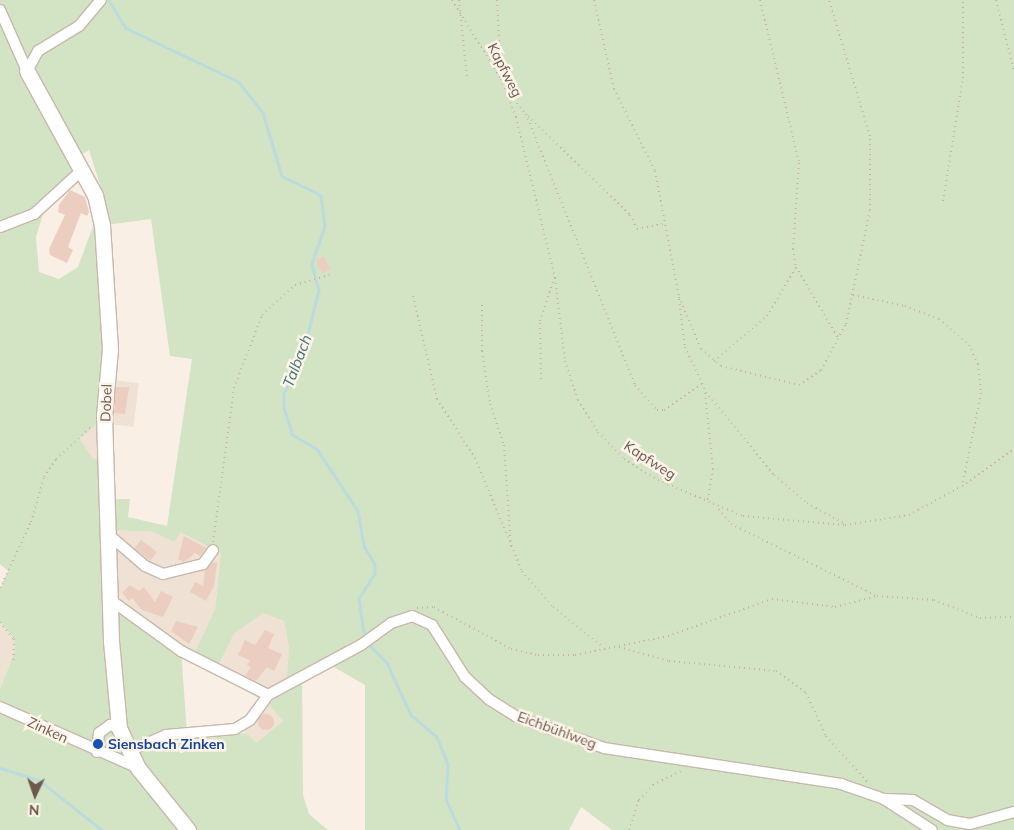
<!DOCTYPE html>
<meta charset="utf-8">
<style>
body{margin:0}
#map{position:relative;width:1014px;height:830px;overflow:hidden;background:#f9efe4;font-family:Mulish,sans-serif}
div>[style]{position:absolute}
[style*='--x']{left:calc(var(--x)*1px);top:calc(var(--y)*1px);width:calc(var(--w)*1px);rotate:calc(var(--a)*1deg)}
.residential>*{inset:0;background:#efe1d3;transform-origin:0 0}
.green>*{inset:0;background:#d3e4c4}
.stream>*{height:2.5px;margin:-1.25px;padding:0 1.25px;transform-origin:1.25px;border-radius:1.25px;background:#bbdcdf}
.building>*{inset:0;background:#ebcebf;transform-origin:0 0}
.round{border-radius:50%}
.path>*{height:2px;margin-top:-1px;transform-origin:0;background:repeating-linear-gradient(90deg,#cfb1a3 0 1px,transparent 0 5px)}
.roads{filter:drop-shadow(1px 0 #c8b7ac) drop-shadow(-1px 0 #c8b7ac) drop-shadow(0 1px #c8b7ac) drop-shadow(0 -1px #c8b7ac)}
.street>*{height:10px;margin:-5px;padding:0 5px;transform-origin:5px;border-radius:5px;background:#fff}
.secondary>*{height:15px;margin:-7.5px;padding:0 7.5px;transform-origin:7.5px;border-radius:7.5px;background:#fff}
.dots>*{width:14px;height:14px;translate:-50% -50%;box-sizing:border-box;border:2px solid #fcf4e9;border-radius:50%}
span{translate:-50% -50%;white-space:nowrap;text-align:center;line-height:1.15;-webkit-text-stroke:5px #fcf4e9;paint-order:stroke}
.street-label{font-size:14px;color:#6e574d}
.transit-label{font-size:14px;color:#164399;font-weight:700}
.left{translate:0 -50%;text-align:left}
.water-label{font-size:15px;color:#477378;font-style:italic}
.north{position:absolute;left:10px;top:770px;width:50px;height:50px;-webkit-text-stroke:4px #fcf4e9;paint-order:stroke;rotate:183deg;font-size:14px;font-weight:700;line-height:20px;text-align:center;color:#6e574d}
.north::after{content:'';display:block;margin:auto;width:18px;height:22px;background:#6e574d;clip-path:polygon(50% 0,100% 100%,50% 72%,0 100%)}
</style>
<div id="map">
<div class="residential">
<i style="left:113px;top:380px;width:26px;height:44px;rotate:7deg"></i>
<i style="clip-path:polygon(103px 417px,105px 457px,93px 459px,80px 439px)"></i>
<i style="clip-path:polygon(108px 530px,153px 532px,174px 542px,181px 533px,221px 553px,215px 609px,193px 656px,112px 601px)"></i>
<i style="clip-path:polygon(263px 612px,284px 621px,289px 649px,286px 685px,268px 695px,218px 666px,234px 634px)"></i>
<i style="clip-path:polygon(0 622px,14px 639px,15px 651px,0 689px)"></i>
<i style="clip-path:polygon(265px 700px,283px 721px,255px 744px,240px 726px)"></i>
</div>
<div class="green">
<i style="clip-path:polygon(evenodd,0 0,1014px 0,1014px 830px,612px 830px,581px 807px,569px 830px,365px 830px,365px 685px,327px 663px,302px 677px,303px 795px,309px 814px,328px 830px,0 830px,0 689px,15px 651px,14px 639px,0 622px,0 588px,8px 571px,0 564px,0 0,89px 150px,101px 188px,92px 191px,99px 210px,78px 267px,59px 279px,39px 272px,36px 237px,48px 198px,59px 183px,81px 167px,76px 158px,89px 150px,0 0,151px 219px,170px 356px,192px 359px,167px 526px,128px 517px,130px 499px,110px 499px,106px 225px,151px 219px,0 0,103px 418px,105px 457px,93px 459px,80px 439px,103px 418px,0 0,109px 530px,153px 532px,174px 542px,181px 533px,221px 553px,215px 609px,193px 656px,218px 666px,234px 634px,263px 613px,284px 621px,289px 649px,286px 685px,265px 700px,283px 721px,256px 743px,246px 733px,168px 744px,166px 735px,187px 732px,181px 651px,112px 601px,109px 530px)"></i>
</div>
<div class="stream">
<i style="--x:109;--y:0;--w:33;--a:59"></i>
<i style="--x:126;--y:28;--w:125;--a:25.5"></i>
<i style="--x:239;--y:82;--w:39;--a:52"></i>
<i style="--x:263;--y:113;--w:66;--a:73.2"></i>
<i style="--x:282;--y:176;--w:43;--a:26"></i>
<i style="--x:321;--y:195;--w:31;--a:83"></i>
<i style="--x:325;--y:226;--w:40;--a:108.9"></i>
<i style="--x:312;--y:264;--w:27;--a:75"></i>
<i style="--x:319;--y:290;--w:59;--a:103.8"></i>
<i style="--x:305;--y:347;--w:51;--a:114.1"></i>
<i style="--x:284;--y:394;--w:14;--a:90"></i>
<i style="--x:284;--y:408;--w:28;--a:72"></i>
<i style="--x:293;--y:435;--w:28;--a:30"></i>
<i style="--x:317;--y:449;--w:74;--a:56.5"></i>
<i style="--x:358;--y:511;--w:36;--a:80"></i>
<i style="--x:364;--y:546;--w:21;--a:59"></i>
<i style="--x:375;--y:564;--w:10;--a:90"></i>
<i style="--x:375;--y:574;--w:30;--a:123"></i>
<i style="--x:359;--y:599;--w:40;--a:81.5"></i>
<i style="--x:368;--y:643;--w:28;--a:46"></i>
<i style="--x:387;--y:663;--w:57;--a:65.2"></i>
<i style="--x:411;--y:715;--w:34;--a:40"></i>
<i style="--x:437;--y:737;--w:29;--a:68"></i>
<i style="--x:448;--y:764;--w:35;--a:93"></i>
<i style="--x:446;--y:799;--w:34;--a:66"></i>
<i style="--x:0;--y:768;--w:41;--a:17.1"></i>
<i style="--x:39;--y:780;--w:80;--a:38.4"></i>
</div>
<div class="building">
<i style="clip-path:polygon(70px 190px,85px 197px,89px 212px,87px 216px,81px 213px,68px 247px,73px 250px,67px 263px,50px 255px,49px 249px,65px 215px,58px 212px,59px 205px)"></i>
<i style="left:324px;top:256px;width:15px;height:9px;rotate:67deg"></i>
<i style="clip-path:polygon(116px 387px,129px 387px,125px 414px,114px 413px)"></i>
<i style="clip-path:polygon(184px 536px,206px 548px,200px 556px,195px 553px,184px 562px,178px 559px)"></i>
<i style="left:141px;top:540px;width:20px;height:11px;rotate:37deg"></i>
<i style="clip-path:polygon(213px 562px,217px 563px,214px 586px,206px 601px,190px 592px,195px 582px,203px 586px,205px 570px)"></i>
<i style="clip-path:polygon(130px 585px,139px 591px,144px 587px,155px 602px,161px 591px,173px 597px,163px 617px,142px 610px,132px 598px,129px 601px,122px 593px)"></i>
<i style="clip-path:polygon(176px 621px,198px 627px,189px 644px,171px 631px)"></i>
<i style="clip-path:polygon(265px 630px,274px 634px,268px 648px,282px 654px,274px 671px,267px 667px,256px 681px,245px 676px,251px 667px,247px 665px,250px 660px,238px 655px,245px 640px,255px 645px)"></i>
<i class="round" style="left:258px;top:714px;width:16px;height:16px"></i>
</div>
<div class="path">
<i style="--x:452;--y:0;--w:93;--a:58.2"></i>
<i style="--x:501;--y:79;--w:41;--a:68.5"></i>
<i style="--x:516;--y:117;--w:166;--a:76.4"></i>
<i style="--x:555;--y:278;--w:84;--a:83.1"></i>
<i style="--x:565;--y:361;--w:41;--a:71.6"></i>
<i style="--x:578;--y:400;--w:38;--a:58"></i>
<i style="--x:598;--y:432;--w:37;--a:46"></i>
<i style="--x:624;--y:459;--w:40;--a:32"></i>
<i style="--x:658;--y:480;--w:92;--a:23"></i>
<i style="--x:743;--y:516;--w:102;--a:5"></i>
<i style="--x:845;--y:525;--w:65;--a:-8.9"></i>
<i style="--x:909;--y:515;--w:60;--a:-28.7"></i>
<i style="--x:962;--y:486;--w:64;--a:-35.4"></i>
<i style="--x:459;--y:0;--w:77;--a:84.1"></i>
<i style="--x:497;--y:0;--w:76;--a:87"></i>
<i style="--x:594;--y:0;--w:91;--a:77.3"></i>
<i style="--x:614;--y:89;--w:92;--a:63.4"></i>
<i style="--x:655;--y:171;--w:128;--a:79.2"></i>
<i style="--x:679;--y:297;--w:56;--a:67.1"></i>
<i style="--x:701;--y:349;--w:26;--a:40"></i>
<i style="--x:721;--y:366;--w:80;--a:13.7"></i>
<i style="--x:799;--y:385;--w:27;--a:-34"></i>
<i style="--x:821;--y:370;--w:52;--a:-61.5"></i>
<i style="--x:846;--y:324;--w:116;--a:-78.1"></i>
<i style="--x:870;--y:210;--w:74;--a:-90"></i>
<i style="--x:870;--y:136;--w:142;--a:-106.8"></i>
<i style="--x:760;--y:0;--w:168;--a:76.5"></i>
<i style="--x:799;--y:163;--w:86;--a:94"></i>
<i style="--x:793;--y:249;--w:18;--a:81"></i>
<i style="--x:796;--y:267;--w:82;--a:59.4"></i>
<i style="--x:996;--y:0;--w:73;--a:75.8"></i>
<i style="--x:508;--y:91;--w:29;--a:52"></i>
<i style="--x:526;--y:114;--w:292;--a:68.1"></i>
<i style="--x:635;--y:385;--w:33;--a:49"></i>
<i style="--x:657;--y:410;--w:7;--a:0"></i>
<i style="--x:664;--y:410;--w:46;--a:-34.4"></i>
<i style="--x:528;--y:116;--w:142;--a:44.1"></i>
<i style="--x:630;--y:215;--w:16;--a:63"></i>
<i style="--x:637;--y:229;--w:26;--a:-11"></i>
<i style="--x:943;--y:201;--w:125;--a:-80.8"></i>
<i style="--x:963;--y:78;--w:78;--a:-90"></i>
<i style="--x:853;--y:295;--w:53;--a:11.9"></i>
<i style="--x:905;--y:306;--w:36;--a:21"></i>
<i style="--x:939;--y:319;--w:40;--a:41"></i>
<i style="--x:969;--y:345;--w:21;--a:65"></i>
<i style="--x:978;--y:364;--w:29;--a:84"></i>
<i style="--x:981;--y:393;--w:95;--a:101.5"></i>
<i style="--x:413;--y:296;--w:106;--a:76.9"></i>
<i style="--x:437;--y:399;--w:70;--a:57.2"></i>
<i style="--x:475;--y:458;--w:122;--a:67.4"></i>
<i style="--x:522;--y:571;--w:48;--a:49.3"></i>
<i style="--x:553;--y:607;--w:65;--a:38.8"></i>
<i style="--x:679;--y:299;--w:48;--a:82.9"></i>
<i style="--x:685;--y:347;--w:50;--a:65"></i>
<i style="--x:706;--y:392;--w:107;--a:50.7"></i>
<i style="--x:774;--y:475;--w:43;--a:40.3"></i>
<i style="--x:807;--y:503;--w:41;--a:29.1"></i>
<i style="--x:482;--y:305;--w:46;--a:90"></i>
<i style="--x:482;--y:351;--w:54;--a:81.4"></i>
<i style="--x:490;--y:404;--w:43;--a:71.1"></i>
<i style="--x:504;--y:445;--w:102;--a:86.1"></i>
<i style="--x:714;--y:361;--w:70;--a:-40.3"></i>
<i style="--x:767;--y:316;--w:57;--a:-59.4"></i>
<i style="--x:541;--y:379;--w:58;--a:-91"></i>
<i style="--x:540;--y:321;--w:44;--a:-71.6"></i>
<i style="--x:705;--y:393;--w:76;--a:84"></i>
<i style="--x:713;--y:469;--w:34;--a:100"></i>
<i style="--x:719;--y:509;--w:19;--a:51"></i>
<i style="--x:731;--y:524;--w:163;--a:26.3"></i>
<i style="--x:213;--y:542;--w:155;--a:-82.2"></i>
<i style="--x:234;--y:388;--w:78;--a:-69"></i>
<i style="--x:262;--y:315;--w:45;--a:-42.3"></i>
<i style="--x:295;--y:285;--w:36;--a:-16"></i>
<i style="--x:0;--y:588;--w:73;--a:-64.8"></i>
<i style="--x:31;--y:522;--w:47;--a:-73.9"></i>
<i style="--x:44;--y:477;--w:22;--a:-56"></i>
<i style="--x:56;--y:459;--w:49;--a:-42.5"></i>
<i style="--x:417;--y:608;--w:17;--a:-3"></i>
<i style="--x:434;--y:607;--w:88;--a:28.6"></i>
<i style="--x:511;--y:649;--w:28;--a:13"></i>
<i style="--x:538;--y:655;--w:37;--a:0"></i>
<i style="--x:575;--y:655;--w:95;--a:-11.5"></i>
<i style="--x:668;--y:636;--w:110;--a:-19.6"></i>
<i style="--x:772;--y:599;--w:64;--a:7.2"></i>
<i style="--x:835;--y:607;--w:43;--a:-14.7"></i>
<i style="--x:877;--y:596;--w:57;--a:4"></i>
<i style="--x:934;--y:600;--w:49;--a:21.4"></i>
<i style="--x:980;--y:618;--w:34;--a:-2"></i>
<i style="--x:0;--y:622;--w:22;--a:51"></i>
<i style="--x:14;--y:639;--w:25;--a:92"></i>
<i style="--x:619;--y:647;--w:52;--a:15.6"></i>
<i style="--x:669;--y:661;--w:107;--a:5.3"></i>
<i style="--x:776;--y:671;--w:37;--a:36"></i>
<i style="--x:806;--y:693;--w:47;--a:65.1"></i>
<i style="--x:826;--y:736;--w:63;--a:48.2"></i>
<i style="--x:629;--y:830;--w:32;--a:-72"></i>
<i style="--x:639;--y:800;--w:21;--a:-47"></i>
<i style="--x:653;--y:785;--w:33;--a:-27"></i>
</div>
<div class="roads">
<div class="street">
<i style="--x:0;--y:10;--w:67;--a:66.1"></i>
<i style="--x:27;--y:71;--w:23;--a:-61"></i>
<i style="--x:38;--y:51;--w:48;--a:-31.4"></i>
<i style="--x:79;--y:26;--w:34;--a:-50"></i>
<i style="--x:0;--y:227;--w:36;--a:-21"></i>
<i style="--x:34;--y:214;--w:64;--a:-42.5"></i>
<i style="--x:109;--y:535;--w:48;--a:40.7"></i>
<i style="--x:145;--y:566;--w:20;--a:24"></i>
<i style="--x:163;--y:574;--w:41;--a:-14"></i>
<i style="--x:203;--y:564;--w:17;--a:-54"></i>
<i style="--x:112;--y:601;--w:85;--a:35.9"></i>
<i style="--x:181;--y:651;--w:97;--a:26.8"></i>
<i style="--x:0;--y:707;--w:151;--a:23.8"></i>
<i style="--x:131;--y:750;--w:38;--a:-23"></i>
<i style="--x:166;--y:735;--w:69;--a:-5"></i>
<i style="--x:235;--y:729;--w:17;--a:-31"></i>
<i style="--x:250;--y:720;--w:31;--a:-54"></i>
<i style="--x:268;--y:695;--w:106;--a:-28.3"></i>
<i style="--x:361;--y:645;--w:37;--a:-36"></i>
<i style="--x:391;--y:623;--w:22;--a:-18"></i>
<i style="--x:412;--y:616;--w:22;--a:24"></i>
<i style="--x:432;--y:625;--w:62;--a:57.6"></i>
<i style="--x:465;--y:677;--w:34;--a:43"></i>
<i style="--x:490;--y:700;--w:32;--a:32"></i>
<i style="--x:517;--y:717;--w:92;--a:19.6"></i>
<i style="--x:604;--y:748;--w:240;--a:8.6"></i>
<i style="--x:841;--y:784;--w:46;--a:19.2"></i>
<i style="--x:884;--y:799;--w:29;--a:2"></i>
<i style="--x:913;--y:800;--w:39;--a:30"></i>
<i style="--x:947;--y:820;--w:23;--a:10"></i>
<i style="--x:970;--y:824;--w:46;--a:-15.3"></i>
<i style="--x:97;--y:752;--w:19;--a:-84"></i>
<i style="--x:99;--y:733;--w:14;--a:-36"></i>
<i style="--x:110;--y:725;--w:9;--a:18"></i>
<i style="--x:884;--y:799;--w:57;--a:32.9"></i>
</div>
<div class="secondary">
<i style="--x:27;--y:71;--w:141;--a:61.3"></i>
<i style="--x:95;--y:195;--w:31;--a:77"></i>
<i style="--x:102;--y:225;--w:124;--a:86.3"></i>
<i style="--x:110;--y:349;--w:67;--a:95.1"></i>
<i style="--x:104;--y:416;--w:225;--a:88.2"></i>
<i style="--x:111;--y:641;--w:87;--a:84.7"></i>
<i style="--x:119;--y:728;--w:44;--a:64.6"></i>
<i style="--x:138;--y:768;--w:80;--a:51.1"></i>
</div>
</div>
<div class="dots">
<i style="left:98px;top:744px;background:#1a4fb4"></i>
</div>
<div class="street-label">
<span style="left:505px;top:70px;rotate:63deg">Kapfweg</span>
<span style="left:106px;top:403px;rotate:-88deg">Dobel</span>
<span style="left:650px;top:460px;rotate:33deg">Kapfweg</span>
<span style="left:48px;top:730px;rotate:25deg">Zinken</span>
<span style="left:557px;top:730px;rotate:20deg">Eichbühlweg</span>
</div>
<div class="transit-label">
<span class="left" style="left:108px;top:744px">Siensbach Zinken</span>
</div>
<div class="water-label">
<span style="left:297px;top:361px;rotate:-69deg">Talbach</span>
</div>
<div class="north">N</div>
</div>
